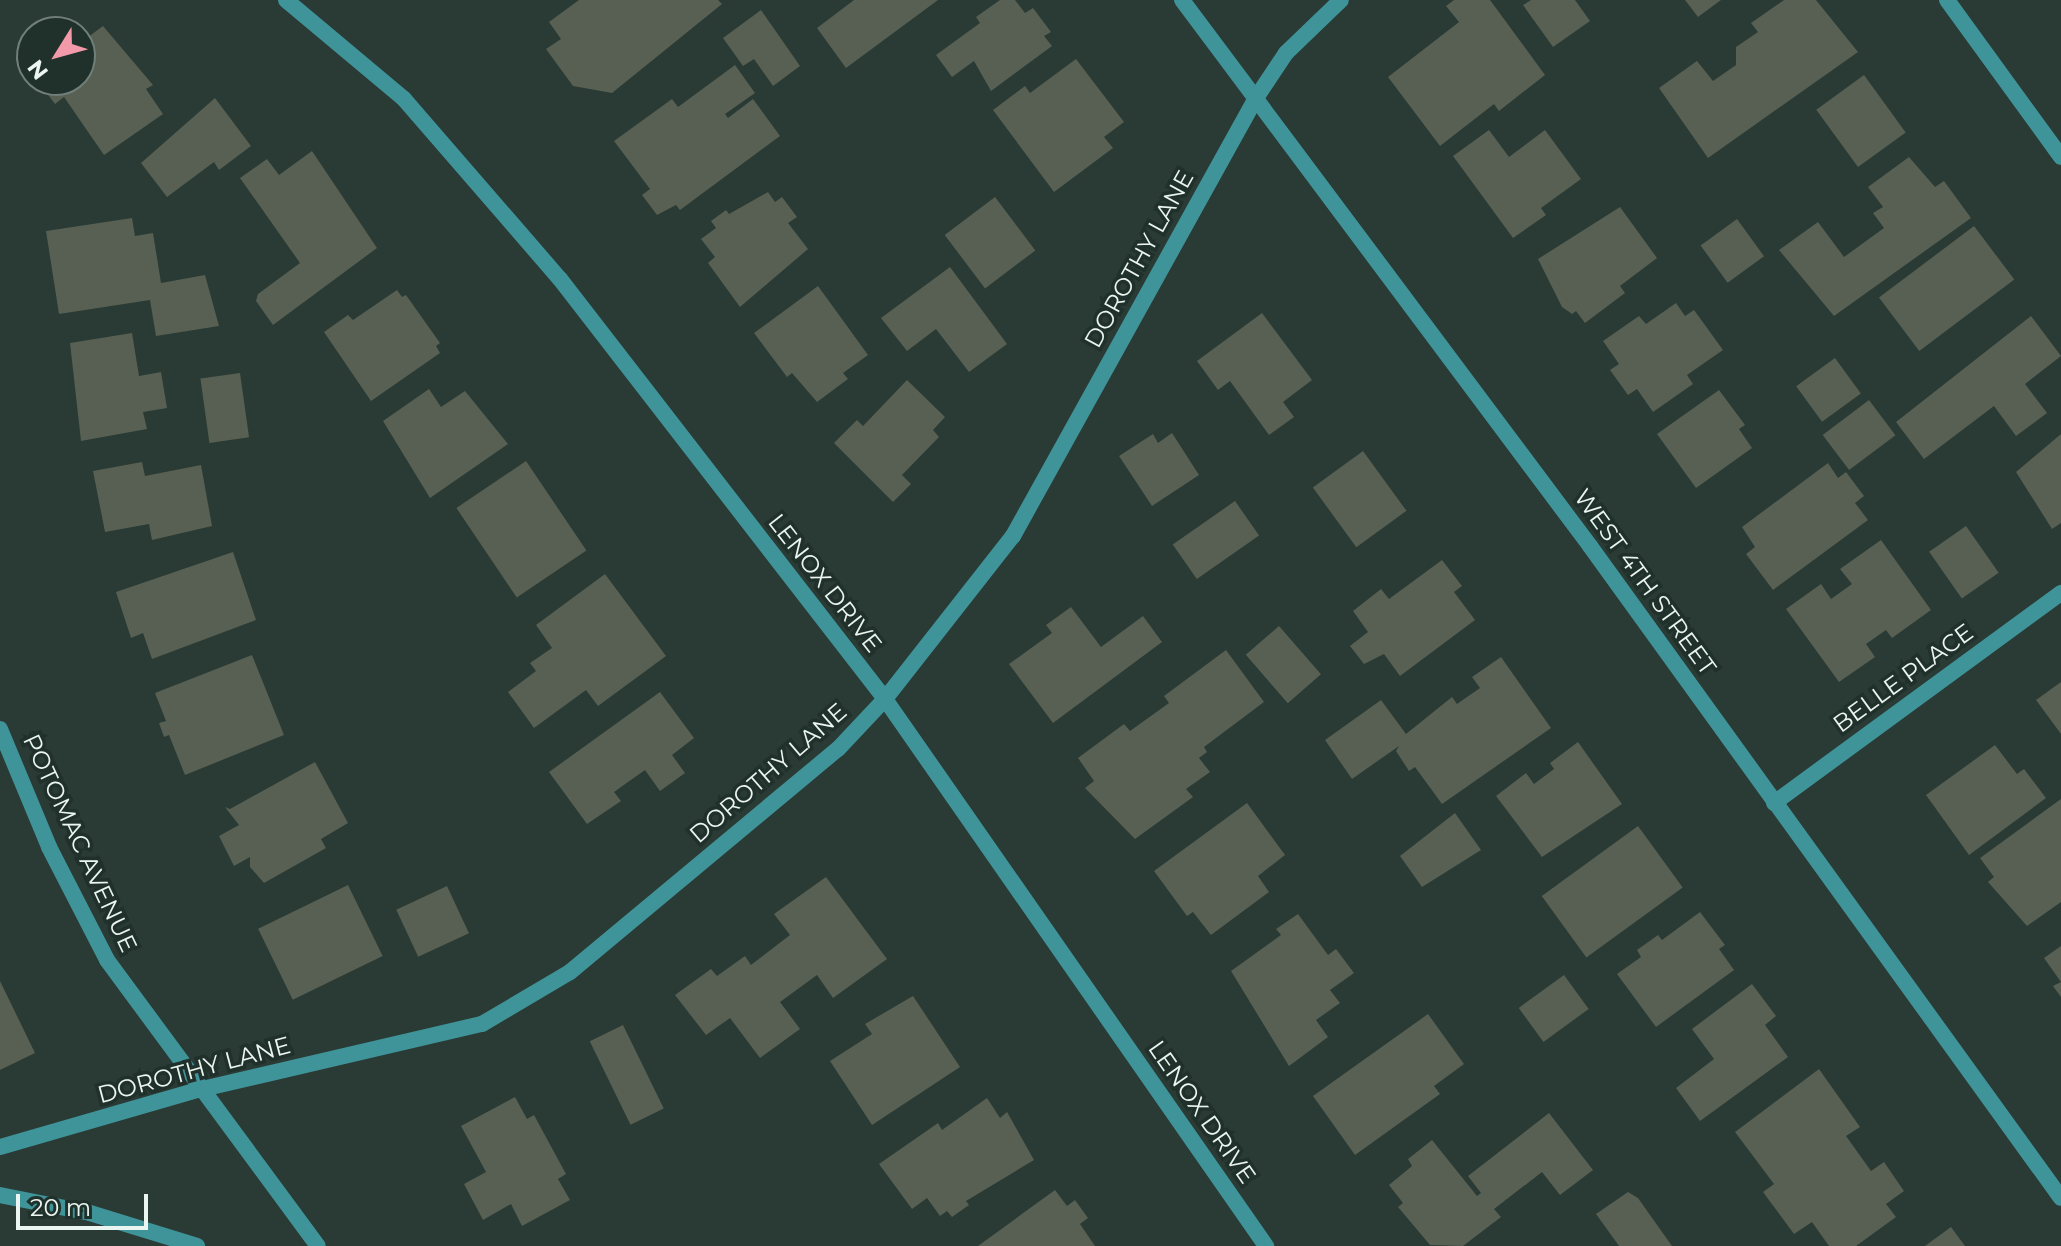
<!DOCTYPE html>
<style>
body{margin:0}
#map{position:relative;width:2061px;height:1246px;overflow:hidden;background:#2a3a34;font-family:Montserrat,sans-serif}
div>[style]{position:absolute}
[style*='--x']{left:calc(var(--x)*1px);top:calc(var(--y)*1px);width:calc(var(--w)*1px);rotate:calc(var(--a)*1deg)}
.building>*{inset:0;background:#576053;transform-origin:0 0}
.minor>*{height:16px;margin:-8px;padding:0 8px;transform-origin:8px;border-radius:8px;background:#3f949a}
span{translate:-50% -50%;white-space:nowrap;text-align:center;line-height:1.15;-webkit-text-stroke:7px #20302a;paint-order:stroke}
.street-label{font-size:24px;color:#ebf5f1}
.north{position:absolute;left:16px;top:16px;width:80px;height:80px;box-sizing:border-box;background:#20302a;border:2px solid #717f7a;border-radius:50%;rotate:233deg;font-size:22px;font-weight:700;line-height:32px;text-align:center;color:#ebf5f1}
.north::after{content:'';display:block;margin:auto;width:28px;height:36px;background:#f39aaa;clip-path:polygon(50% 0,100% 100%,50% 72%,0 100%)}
.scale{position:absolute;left:16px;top:1194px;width:132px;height:36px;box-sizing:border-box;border:4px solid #ebf5f1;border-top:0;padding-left:10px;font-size:24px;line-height:28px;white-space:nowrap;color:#ebf5f1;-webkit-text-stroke:6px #20302a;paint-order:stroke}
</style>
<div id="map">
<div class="building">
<i style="clip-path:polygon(579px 0,718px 0,722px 4px,612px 93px,573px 86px,546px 49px,561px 39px,549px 22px)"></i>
<i style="clip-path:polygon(854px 0,938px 0,846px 68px,817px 28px)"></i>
<i style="clip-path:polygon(1000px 0,1015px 0,1025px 13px,1033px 8px,1051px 32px,1044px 36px,1052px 46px,991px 91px,974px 61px,952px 77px,936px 55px,980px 23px,976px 17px)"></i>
<i style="clip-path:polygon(1454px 0,1490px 0,1545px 75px,1499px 111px,1494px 104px,1440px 146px,1388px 77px,1459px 22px,1446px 6px)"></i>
<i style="clip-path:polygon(1531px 0,1575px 0,1590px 21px,1553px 47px,1523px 5px)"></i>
<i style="clip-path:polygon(1685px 0,1721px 0,1698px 17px)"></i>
<i style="clip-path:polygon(1784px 0,1816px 0,1858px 52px,1708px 158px,1659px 88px,1697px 61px,1713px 81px,1736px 65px,1736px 47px,1758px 32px,1751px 23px)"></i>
<i style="clip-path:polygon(761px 10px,800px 66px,773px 86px,754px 59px,743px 66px,723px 38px)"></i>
<i style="clip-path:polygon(103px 26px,153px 85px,146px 89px,163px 114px,104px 155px,64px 97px,55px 104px,37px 80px,80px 80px,80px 43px)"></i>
<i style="clip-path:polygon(1076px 59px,1124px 122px,1104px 137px,1113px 148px,1054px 192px,993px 110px,1025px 86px,1030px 93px)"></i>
<i style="clip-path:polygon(735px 65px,755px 93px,725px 114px,728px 118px,753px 99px,780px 136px,680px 210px,676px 205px,657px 215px,642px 195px,650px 189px,614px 141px,672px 99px,678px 107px)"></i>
<i style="left:1864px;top:75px;width:71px;height:59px;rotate:54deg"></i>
<i style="clip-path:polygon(215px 98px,251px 146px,219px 170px,214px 162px,167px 197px,141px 163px)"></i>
<i style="clip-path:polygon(1489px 130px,1509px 157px,1545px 130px,1581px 179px,1541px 208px,1546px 215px,1513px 238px,1453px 156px)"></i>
<i style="clip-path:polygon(312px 151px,377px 248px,273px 325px,256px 301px,258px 294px,300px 263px,240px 178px,267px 159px,279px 175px)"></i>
<i style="clip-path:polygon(1909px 157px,1935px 187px,1944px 181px,1971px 218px,1834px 316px,1779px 250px,1818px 222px,1844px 257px,1884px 228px,1873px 213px,1883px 207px,1868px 187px)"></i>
<i style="clip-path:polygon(768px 192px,775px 202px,782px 197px,797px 217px,788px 223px,808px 249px,740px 307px,708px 263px,715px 257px,701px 239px,716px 228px,711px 221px,726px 210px,729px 214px)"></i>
<i style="left:995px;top:197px;width:67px;height:63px;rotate:53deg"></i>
<i style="clip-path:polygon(1620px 207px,1657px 258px,1620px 286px,1625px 293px,1585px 323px,1576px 311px,1572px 314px,1562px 307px,1538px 259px)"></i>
<i style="clip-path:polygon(132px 218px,135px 236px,153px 233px,161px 283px,205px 275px,219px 326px,156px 336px,150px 300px,59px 314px,46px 231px)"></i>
<i style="left:1737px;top:219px;width:46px;height:45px;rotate:54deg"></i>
<i style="left:1974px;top:226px;width:67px;height:119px;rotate:53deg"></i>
<i style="clip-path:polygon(950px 267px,1007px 344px,969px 372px,936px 329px,907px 351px,881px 318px)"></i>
<i style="clip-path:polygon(818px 286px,868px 355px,843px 373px,848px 379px,817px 402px,792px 373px,787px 377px,754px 333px)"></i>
<i style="clip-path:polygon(397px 290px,402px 297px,406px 295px,440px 343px,436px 346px,440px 353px,371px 401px,324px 332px,348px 315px,353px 320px)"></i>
<i style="clip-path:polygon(1676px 303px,1685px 316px,1694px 310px,1723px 350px,1687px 375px,1693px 384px,1653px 412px,1637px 389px,1628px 395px,1610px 370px,1619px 364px,1603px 341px,1639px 316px,1646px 324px)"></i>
<i style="clip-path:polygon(1262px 313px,1312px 380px,1283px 402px,1294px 417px,1269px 435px,1230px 381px,1218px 390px,1197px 361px)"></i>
<i style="clip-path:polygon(2031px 316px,2061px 356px,2025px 384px,2047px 413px,2016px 436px,1994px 406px,1924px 459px,1896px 422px)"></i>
<i style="clip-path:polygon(132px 333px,139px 376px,161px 372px,167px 408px,143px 412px,147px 429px,81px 441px,70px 343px)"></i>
<i style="left:1835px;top:358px;width:44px;height:48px;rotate:54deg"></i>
<i style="left:240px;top:373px;width:65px;height:40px;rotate:82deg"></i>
<i style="clip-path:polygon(907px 380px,945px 417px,933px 430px,939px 437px,902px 475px,911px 484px,893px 502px,834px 443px,857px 420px,863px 426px)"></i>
<i style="clip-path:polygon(429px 389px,441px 407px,465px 391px,508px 444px,430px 498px,383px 421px)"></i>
<i style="clip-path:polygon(1719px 390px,1745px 425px,1739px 429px,1752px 448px,1696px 488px,1657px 434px)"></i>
<i style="left:1869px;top:400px;width:44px;height:58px;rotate:53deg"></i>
<i style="clip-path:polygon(1172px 433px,1199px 475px,1152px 506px,1119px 456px,1153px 434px,1158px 443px)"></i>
<i style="clip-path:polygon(2061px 434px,2061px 523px,2052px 529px,2016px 472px)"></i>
<i style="left:1363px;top:451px;width:74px;height:62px;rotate:54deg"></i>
<i style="left:526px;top:461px;width:108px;height:84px;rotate:56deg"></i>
<i style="clip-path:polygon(142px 462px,145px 476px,201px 465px,212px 526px,152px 540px,149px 524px,105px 532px,93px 471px)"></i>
<i style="clip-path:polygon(1828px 463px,1838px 478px,1846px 472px,1864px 496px,1855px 503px,1868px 520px,1773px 590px,1746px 554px,1755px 547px,1742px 527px)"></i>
<i style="left:1235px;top:501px;width:42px;height:76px;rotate:55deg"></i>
<i style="left:1966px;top:526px;width:57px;height:45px;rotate:55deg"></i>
<i style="clip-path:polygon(1881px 540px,1931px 610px,1892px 638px,1886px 630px,1866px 644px,1875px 657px,1839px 682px,1786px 609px,1821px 584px,1831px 599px,1852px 584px,1840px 569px)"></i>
<i style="clip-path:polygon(233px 552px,256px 620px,152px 659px,143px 633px,131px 638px,116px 592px)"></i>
<i style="clip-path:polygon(1442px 560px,1462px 586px,1454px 592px,1475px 620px,1400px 676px,1384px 654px,1364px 664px,1350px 646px,1368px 632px,1353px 611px,1381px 589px,1389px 599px)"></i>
<i style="clip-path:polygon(605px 574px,666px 656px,598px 706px,586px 690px,534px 728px,508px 692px,536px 671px,530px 663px,552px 648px,536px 625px)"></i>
<i style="clip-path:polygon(1071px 607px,1101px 647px,1143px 616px,1162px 642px,1053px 723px,1009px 664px,1052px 633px,1046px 625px)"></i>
<i style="left:1279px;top:626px;width:64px;height:44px;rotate:49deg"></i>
<i style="clip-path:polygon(1226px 650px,1264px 702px,1204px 747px,1207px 752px,1199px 758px,1210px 772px,1186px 789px,1193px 797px,1135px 839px,1085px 788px,1094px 781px,1078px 758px,1124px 724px,1130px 731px,1169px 703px,1164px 696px)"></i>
<i style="clip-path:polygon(252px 655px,284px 735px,185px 775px,169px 735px,164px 737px,159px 723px,166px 721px,155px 693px)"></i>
<i style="clip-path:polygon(1501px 657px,1551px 728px,1442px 804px,1415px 767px,1409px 771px,1396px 751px,1399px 746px,1352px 779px,1325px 740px,1381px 700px,1406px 734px,1452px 697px,1457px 704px,1480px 688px,1472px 677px)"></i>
<i style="clip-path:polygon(2061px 682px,2061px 734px,2036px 700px)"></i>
<i style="clip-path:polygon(660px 692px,694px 738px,672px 755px,685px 773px,660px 791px,645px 770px,614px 792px,621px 801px,587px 824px,549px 772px)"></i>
<i style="clip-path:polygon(1578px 742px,1622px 804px,1542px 857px,1496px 796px,1526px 773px,1534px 784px,1554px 769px,1550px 763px)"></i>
<i style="clip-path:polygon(1995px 745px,2017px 774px,2024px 769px,2046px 798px,1969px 855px,1926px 795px)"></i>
<i style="clip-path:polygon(315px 762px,348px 823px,321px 839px,326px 848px,264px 883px,250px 867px,250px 857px,234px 866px,219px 836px,239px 825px,225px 807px,230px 809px)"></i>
<i style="clip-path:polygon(2061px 799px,2061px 902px,2027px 926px,1988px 882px,1994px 877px,1980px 858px)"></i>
<i style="clip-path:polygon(1247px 803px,1285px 855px,1258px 876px,1269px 892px,1211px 935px,1193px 912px,1187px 916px,1154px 871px)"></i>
<i style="clip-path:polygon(1455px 813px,1481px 850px,1422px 887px,1400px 856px)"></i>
<i style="left:1638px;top:826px;width:76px;height:119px;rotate:54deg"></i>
<i style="clip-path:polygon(826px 877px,887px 959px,833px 998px,817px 975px,780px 1002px,800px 1029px,760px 1058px,730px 1018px,706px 1035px,675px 995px,711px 969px,717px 976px,745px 956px,751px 965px,790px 935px,774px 914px)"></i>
<i style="left:348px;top:885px;width:79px;height:100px;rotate:64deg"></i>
<i style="left:447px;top:886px;width:52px;height:56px;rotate:65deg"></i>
<i style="clip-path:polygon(1700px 912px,1725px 945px,1719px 949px,1734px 970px,1656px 1027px,1617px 974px,1641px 957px,1637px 950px,1658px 935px,1662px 940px)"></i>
<i style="clip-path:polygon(1298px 914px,1328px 955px,1336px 949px,1354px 973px,1330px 990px,1340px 1003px,1316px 1020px,1328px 1037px,1289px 1066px,1231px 971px,1281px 935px,1276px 929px)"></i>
<i style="clip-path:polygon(2061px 946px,2061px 997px,2053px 986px,2061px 982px,2044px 958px)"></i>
<i style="left:1564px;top:975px;width:42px;height:56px;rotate:54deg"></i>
<i style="clip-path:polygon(0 981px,35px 1053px,0 1070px)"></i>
<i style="clip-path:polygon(1752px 984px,1776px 1016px,1765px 1025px,1788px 1057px,1700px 1121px,1676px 1088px,1714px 1059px,1692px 1029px)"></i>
<i style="clip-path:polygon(913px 996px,960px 1067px,872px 1125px,830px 1061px,872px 1034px,865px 1024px)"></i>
<i style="clip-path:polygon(1428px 1014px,1464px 1064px,1434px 1086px,1440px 1094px,1355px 1155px,1313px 1096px)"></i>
<i style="left:623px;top:1025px;width:93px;height:37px;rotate:64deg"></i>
<i style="clip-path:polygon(1819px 1069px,1860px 1127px,1846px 1136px,1871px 1171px,1884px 1162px,1904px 1191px,1886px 1204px,1896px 1217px,1856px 1246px,1829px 1246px,1812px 1222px,1794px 1234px,1763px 1192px,1774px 1184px,1735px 1132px)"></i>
<i style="clip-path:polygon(515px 1097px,527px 1119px,534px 1115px,566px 1174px,558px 1179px,570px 1200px,522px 1226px,511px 1204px,483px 1220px,464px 1184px,486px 1172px,461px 1126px)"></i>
<i style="clip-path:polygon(987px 1098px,1000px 1118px,1007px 1112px,1034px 1160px,966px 1201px,969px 1205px,952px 1217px,947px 1211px,940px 1216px,927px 1198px,912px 1209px,879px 1164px,938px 1123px,942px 1130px)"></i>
<i style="clip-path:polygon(1549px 1113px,1593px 1170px,1560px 1195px,1542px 1172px,1494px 1209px,1501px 1217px,1463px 1246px,1430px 1245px,1398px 1207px,1403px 1203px,1389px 1185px,1412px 1166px,1408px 1159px,1432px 1140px,1477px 1196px,1481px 1193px,1468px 1176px)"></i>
<i style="clip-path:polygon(1055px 1190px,1067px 1206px,1075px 1200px,1088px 1218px,1080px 1224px,1095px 1246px,978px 1246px)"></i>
<i style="clip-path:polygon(1628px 1192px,1638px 1198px,1672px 1246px,1619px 1246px,1596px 1214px)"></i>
<i style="clip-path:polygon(1951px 1227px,1965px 1246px,1925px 1246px)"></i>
</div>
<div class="minor">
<i style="--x:286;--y:0;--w:154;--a:40"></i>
<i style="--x:404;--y:99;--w:238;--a:49.1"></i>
<i style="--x:560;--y:279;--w:531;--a:52.27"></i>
<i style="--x:885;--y:699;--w:667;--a:55.14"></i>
<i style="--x:1182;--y:0;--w:682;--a:53.23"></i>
<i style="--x:1590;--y:546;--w:804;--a:54.16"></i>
<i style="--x:1947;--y:0;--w:194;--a:54"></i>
<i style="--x:0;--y:729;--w:128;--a:67.4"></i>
<i style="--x:49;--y:847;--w:127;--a:62.8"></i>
<i style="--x:107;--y:960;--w:355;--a:53.6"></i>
<i style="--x:1774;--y:803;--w:356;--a:-36.2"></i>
<i style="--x:0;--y:1147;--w:206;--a:-16.1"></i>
<i style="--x:198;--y:1090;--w:292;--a:-13.1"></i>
<i style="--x:482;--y:1024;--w:102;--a:-30.6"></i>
<i style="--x:570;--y:972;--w:349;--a:-39.8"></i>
<i style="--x:838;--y:749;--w:69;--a:-46.8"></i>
<i style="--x:885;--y:699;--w:207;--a:-51.9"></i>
<i style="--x:1013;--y:536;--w:501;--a:-60.98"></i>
<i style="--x:1256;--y:98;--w:54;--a:-56.3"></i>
<i style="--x:1286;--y:53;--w:76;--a:-43.9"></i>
<i style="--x:0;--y:1195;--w:92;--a:11.3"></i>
<i style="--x:90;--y:1213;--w:112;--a:17.1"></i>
</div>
<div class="street-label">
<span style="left:1139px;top:259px;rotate:-61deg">DOROTHY LANE</span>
<span style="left:1645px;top:582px;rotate:54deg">WEST 4TH STREET</span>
<span style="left:825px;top:583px;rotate:52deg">LENOX DRIVE</span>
<span style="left:1903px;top:678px;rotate:-36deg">BELLE PLACE</span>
<span style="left:768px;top:773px;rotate:-41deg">DOROTHY LANE</span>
<span style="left:80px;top:843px;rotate:65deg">POTOMAC AVENUE</span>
<span style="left:194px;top:1070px;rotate:-15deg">DOROTHY LANE</span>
<span style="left:1202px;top:1112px;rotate:55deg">LENOX DRIVE</span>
</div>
<div class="north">N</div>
<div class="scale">20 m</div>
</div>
